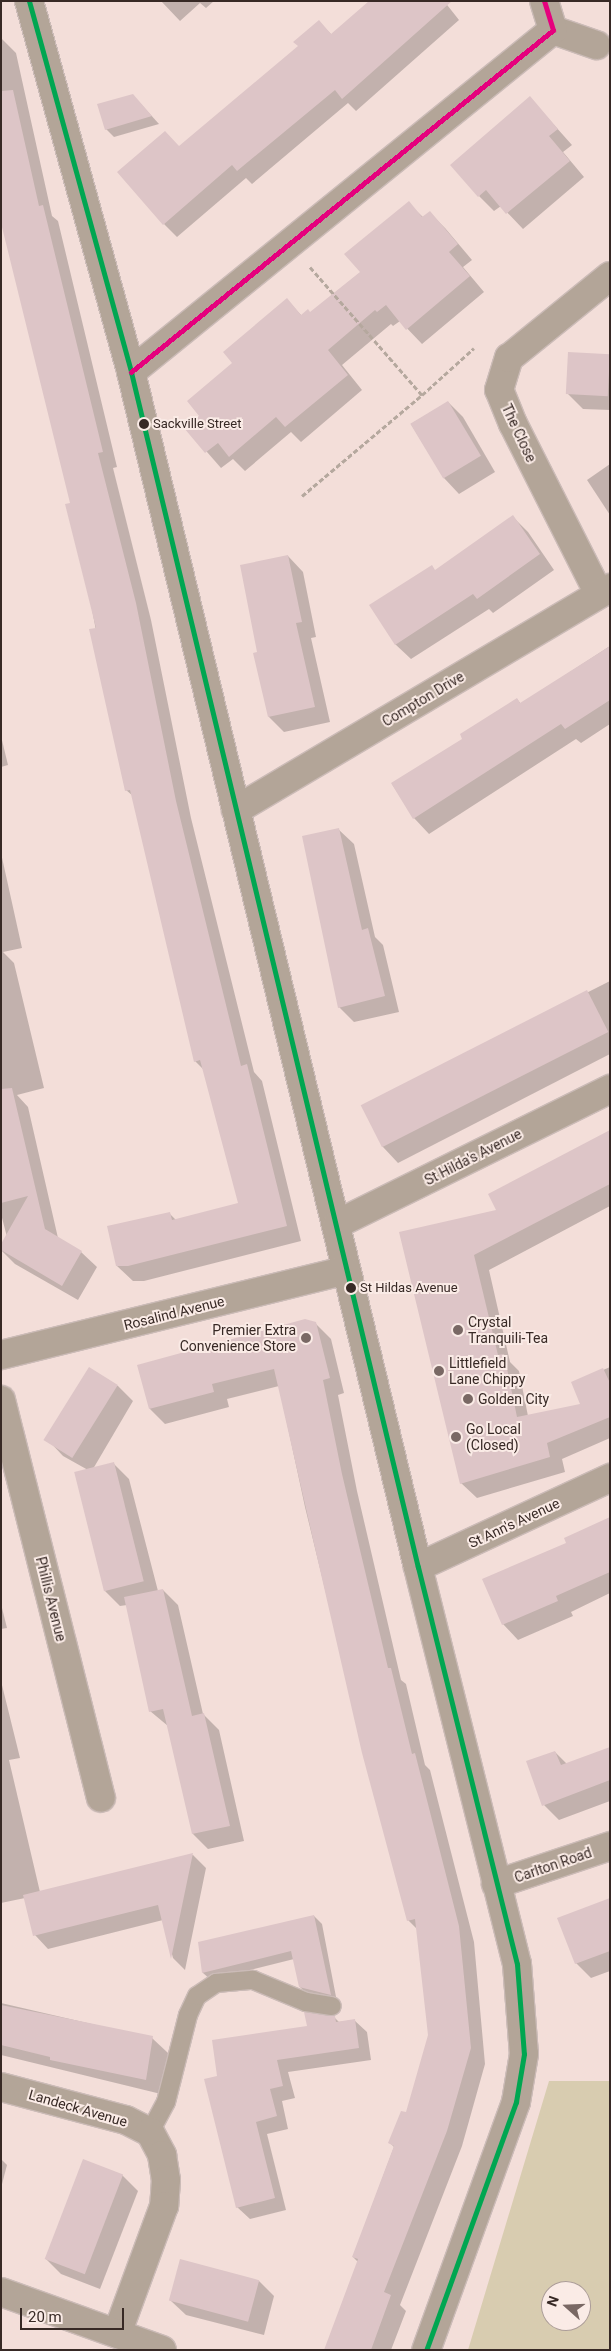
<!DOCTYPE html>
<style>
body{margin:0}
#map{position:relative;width:611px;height:2351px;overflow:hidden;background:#f3ded9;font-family:Roboto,sans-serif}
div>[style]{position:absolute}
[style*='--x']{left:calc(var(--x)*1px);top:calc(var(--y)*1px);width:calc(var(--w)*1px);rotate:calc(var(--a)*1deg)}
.green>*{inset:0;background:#d8ccb0}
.shadow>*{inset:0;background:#0003}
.building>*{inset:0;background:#ddc5c7;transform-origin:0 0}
.path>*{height:3px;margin-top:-1.5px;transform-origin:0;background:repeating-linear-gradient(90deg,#b5a89e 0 5px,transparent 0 7.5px)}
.roads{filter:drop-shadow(1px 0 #cbbbb7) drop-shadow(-1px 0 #cbbbb7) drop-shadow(0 1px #cbbbb7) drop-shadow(0 -1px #cbbbb7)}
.lane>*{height:18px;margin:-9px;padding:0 9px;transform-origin:9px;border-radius:9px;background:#b3a598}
.street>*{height:28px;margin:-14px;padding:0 14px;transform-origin:14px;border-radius:14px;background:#b3a598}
.bus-1>*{height:5px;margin:-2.5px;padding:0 2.5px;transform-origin:2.5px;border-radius:2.5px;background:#00a651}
.bus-2>*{height:5px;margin:-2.5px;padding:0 2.5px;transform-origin:2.5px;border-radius:2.5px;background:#e5007d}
.dots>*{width:14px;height:14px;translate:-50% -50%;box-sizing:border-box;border:2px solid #faebe6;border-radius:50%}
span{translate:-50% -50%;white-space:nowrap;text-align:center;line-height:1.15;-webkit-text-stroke:4px #faebe6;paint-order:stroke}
.bus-label{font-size:13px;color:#372925}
.left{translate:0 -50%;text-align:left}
.street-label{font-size:14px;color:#372925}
.poi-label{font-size:14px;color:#372925}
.right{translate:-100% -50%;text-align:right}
.frame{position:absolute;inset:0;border:2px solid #372925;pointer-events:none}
.north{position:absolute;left:541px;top:2281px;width:50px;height:50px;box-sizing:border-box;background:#faebe6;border:1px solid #ac9d99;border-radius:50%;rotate:290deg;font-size:14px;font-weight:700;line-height:20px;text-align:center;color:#372925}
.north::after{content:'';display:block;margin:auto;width:18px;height:22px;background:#796864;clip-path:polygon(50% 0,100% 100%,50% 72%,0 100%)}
.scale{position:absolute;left:20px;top:2308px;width:104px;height:22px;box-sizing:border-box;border:2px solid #372925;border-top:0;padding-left:6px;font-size:15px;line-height:18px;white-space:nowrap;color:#372925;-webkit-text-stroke:4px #faebe6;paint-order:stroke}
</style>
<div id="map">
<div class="green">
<i style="clip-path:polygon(evenodd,549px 2081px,610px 2081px,610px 2350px,468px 2350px,549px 2081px,551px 2291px,581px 2291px,581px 2321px,551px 2321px,551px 2291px)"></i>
</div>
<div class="shadow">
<i style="clip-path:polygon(161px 1px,214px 1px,206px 8px,200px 3px,180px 21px)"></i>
<i style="clip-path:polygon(444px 1px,459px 20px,356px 111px,348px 103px,252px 184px,246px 178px,177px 237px,164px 224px,180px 147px,299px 47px,319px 22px,332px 35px)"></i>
<i style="clip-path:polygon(1px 38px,16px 53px,52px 216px,58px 221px,117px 467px,113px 468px,151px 620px,191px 818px,254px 1072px,262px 1081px,301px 1241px,144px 1281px,133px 1281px,117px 1266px,169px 1213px,176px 1220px,239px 1204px,205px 1071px,195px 1061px,133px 796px,126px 790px,72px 503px,1px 218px)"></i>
<i style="clip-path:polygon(530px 98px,572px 145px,563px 152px,584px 177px,523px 229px,501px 206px,494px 211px,479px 196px)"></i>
<i style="clip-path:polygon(140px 103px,159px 124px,114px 137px,106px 129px)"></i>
<i style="clip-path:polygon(408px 203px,424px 218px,430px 213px,445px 228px,472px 260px,463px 267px,484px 292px,422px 344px,400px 321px,393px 326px,391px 324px,342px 365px,362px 390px,301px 442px,291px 432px,245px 471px,233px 459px,221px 468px,186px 428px,201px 416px,234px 363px,287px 300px,302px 316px,310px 313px,361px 272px)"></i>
<i style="clip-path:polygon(610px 355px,610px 410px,583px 409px,567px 393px)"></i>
<i style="clip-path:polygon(448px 402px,463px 417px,495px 472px,459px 494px,444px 478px,411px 424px)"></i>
<i style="clip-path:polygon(610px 464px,610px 515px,587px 480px)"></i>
<i style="clip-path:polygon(513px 517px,528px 532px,554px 570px,493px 613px,489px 609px,411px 659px,395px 644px,436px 571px)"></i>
<i style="clip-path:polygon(288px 556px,303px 572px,316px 637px,311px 638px,330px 722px,284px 732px,269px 717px,259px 653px)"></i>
<i style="clip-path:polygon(610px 646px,610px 724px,581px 743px,576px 739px,429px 834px,414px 818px,392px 784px,464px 739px,517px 699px,521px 704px)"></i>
<i style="clip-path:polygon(1px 736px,8px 765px,1px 767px)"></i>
<i style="clip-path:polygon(338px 829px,354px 844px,375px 937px,383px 945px,399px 1012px,354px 1022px,339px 1007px)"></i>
<i style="clip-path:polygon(1px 853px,22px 948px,3px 952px,14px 963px,44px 1088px,17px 1095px,28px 1107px,58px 1238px,81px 1252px,97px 1267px,78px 1300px,15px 1264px,1px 1250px,7px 1237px,1px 1214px)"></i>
<i style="clip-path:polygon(610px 981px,610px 1054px,398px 1163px,383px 1147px,363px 1106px)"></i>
<i style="clip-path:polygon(610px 1132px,610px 1206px,489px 1270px,510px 1362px,519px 1371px,528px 1416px,582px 1405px,573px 1383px,610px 1367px,610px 1438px,562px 1459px,565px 1472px,477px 1498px,461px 1483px,400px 1233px,498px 1211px)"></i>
<i style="clip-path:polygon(315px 1323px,331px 1339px,344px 1393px,338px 1395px,357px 1491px,401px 1680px,406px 1684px,425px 1765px,430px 1770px,474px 1942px,485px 2064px,462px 2146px,400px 2305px,406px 2311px,391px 2350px,332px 2350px,358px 2262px,353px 2257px,394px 2147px,390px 2143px,407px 2114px,429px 2035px,417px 1929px,408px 1920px,385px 1835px,305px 1507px,279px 1386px,227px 1399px,229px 1407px,165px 1424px,150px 1409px,138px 1366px)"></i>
<i style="clip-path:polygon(89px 1369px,118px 1386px,133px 1401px,93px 1469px,114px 1464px,129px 1479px,158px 1591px,163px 1590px,178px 1605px,203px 1714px,219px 1730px,244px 1841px,208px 1849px,193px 1834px,168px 1726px,150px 1711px,127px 1605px,120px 1606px,105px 1591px,88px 1470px,63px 1456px,48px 1440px)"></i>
<i style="clip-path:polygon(610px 1518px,610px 1593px,571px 1612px,573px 1616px,518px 1640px,503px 1624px,568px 1543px)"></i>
<i style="clip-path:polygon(1px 1604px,7px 1628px,1px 1629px)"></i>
<i style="clip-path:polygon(1px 1681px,20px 1758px,9px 1760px,40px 1892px,193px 1855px,206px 1868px,185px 1970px,173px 1958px,163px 1920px,48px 1949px,35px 1935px,25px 1898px,1px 1903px)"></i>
<i style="clip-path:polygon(610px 1749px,610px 1801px,559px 1820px,544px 1805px,555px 1752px,567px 1764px)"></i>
<i style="clip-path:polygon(610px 1900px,610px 1971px,591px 1978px,576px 1963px)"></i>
<i style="clip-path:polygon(314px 1916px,322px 1924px,337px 2002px,308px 1995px,300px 1987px,294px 1959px,211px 1980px,203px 1973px,199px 1943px)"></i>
<i style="clip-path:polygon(1px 2003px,152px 2038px,168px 2053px,161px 2094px,1px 2055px)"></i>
<i style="clip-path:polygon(334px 2017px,339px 2022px,354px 2020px,367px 2032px,371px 2060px,288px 2072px,295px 2098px,282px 2101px,288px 2129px,267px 2134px,286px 2210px,250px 2219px,237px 2207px,218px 2077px,308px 2027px)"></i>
<i style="clip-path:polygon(1px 2159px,7px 2165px,1px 2188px)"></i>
<i style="clip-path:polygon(122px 2175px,138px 2191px,100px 2289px,61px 2274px,46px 2259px)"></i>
<i style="clip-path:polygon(259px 2281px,274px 2296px,264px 2335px,186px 2315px,170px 2300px)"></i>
</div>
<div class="building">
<i style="clip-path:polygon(369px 1px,452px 1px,342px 99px,335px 90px,237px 171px,232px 165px,163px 225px,117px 172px,165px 131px,179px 146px,298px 46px,293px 42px,319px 20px,331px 34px)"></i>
<i style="clip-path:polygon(13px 90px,39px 206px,43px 205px,103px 452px,98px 453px,136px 603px,176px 801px,241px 1066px,247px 1064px,287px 1226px,128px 1266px,116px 1266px,107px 1226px,170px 1212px,172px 1220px,238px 1203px,200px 1060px,194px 1062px,130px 790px,125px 791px,89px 629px,96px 628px,65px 504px,70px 503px,1px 223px,1px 91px)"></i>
<i style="clip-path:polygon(133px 94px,152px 116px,105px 130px,97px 104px)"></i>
<i style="clip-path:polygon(530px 96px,558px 129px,549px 136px,570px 161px,506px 214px,486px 190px,478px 197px,450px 165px)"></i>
<i style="clip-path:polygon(409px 201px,422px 217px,430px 211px,458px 244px,449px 252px,470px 276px,406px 330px,386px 305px,377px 312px,375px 310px,328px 350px,348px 375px,285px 427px,276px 417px,229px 457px,218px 443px,205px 453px,184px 428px,199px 416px,187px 401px,232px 363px,223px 352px,287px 298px,301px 315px,308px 309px,310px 312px,360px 272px,344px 254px)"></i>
<i style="left:568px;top:352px;width:42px;height:42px;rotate:3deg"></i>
<i style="left:448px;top:401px;width:64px;height:44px;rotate:59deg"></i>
<i style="clip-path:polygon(513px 515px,540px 554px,477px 599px,473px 594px,395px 645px,369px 605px,432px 565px,435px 570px)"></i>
<i style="clip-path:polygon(288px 555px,302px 622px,296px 623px,315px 707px,268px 717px,253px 653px,257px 652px,240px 565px)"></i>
<i style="clip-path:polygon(610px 646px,610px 700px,565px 729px,561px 724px,413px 819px,391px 783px,462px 739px,460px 734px,517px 698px,520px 703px)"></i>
<i style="clip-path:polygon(339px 828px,362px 930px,368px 928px,385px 996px,338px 1008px,302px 836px)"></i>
<i style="left:587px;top:990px;width:47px;height:254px;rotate:63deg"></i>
<i style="clip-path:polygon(12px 1088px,45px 1229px,82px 1251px,62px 1286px,1px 1250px,1px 1244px,28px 1196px,1px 1203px,1px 1089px)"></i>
<i style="clip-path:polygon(610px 1130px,610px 1184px,474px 1255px,498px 1355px,504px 1354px,517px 1417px,580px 1404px,571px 1382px,603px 1368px,610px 1383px,610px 1417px,547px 1443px,550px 1457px,460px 1484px,399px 1232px,496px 1210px,488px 1194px)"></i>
<i style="clip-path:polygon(305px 1319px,316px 1322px,330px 1378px,323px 1380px,342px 1474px,388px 1668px,391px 1668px,412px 1754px,415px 1753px,459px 1926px,471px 2048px,447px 2131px,384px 2292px,391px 2295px,371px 2350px,324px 2350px,358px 2259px,352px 2257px,394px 2146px,388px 2143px,401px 2111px,406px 2112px,428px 2035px,415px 1919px,407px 1921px,362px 1753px,274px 1369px,212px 1384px,214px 1392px,149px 1409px,137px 1365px)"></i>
<i style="left:89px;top:1367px;width:34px;height:86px;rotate:32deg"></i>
<i style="left:114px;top:1462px;width:123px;height:41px;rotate:76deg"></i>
<i style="clip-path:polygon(610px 1517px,610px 1572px,556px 1596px,558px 1601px,502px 1625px,482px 1579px,566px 1543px,564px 1538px)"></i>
<i style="clip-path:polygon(163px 1589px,192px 1716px,204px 1713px,230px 1826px,192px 1834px,163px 1709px,149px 1712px,124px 1597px)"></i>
<i style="clip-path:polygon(610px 1747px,610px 1780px,542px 1806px,526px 1761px,555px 1751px,561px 1765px)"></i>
<i style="clip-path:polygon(193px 1853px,171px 1959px,158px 1905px,33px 1936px,23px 1895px)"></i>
<i style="clip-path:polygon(610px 1898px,610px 1951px,575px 1964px,557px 1918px)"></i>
<i style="clip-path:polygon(314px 1915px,331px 1995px,299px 1987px,291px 1951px,202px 1973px,198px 1942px)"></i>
<i style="clip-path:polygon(1px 2005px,153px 2036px,146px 2080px,50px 2060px,50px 2057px,1px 2045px)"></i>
<i style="clip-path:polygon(304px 2012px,335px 2016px,336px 2022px,355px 2019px,359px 2048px,277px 2060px,283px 2086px,270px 2089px,277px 2116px,256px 2122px,275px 2198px,236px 2208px,204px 2079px,217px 2076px,212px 2040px,307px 2026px)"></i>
<i style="left:83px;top:2159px;width:43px;height:107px;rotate:21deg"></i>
<i style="left:180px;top:2259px;width:82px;height:43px;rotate:15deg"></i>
</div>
<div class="path">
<i style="--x:422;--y:395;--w:70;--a:-42.1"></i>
<i style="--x:302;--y:496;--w:157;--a:-40.1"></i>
<i style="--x:422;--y:395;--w:170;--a:-131.2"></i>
</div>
<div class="roads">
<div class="lane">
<i style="--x:150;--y:2132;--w:34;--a:-62"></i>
<i style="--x:166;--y:2102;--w:90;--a:-75.8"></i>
<i style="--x:188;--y:2015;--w:21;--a:-65"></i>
<i style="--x:197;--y:1996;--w:23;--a:-34"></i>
<i style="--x:216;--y:1983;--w:37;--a:-5"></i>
<i style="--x:253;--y:1980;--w:57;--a:22.5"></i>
<i style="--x:306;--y:2002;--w:26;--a:9"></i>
</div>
<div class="street">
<i style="--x:29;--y:1;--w:385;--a:74.6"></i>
<i style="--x:131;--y:372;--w:1229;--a:76.5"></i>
<i style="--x:418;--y:1567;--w:409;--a:76"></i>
<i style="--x:517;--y:1964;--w:90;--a:85.6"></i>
<i style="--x:524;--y:2054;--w:49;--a:99.5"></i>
<i style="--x:516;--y:2102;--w:264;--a:109.9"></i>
<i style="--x:553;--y:30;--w:46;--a:19.2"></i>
<i style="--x:131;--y:372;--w:543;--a:-39.02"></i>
<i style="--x:553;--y:30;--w:30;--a:-107"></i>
<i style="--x:599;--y:594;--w:191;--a:-116.8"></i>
<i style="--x:513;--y:424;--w:37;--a:-112"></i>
<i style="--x:499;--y:390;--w:34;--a:-73"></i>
<i style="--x:509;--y:358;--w:130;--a:-39.1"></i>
<i style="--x:236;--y:810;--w:435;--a:-30.7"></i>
<i style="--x:337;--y:1224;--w:305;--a:-26.3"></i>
<i style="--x:1;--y:1355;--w:355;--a:-13.8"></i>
<i style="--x:1;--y:1400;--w:410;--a:75.9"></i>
<i style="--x:418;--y:1567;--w:212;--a:-24.9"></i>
<i style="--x:496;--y:1884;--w:120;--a:-18.4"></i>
<i style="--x:1;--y:2087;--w:129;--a:14.8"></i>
<i style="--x:126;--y:2120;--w:27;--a:27"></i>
<i style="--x:150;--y:2132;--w:26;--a:62"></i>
<i style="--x:162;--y:2155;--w:25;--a:81"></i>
<i style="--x:166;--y:2180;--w:26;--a:94"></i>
<i style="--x:164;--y:2206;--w:136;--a:110.2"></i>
<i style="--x:1;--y:2292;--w:171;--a:19.8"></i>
</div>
</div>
<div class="bus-1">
<i style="--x:29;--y:1;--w:385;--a:74.6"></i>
<i style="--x:131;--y:372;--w:1229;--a:76.5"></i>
<i style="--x:418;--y:1567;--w:409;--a:76"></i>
<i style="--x:517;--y:1964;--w:90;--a:85.6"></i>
<i style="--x:524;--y:2054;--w:49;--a:99.5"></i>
<i style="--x:516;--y:2102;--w:264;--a:109.9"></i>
</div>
<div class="bus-2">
<i style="--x:131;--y:372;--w:543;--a:-39.02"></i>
<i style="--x:553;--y:30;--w:30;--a:-107"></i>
</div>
<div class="dots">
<i style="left:144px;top:424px;background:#372925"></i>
<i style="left:351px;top:1288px;background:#372925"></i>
<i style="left:458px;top:1330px;background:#796864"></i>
<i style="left:306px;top:1338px;background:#796864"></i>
<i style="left:439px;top:1371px;background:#796864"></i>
<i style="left:468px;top:1399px;background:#796864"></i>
<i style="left:456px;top:1437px;background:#796864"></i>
</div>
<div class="bus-label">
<span class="left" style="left:153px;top:424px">Sackville Street</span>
<span class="left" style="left:360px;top:1288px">St Hildas Avenue</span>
</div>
<div class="street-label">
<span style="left:519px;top:433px;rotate:65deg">The Close</span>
<span style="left:423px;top:699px;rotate:-31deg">Compton Drive</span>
<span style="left:473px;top:1157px;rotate:-27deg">St Hilda's Avenue</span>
<span style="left:174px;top:1313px;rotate:-14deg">Rosalind Avenue</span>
<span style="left:514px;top:1523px;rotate:-25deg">St Ann's Avenue</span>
<span style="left:51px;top:1599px;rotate:76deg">Phillis Avenue</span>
<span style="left:553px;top:1865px;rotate:-19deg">Carlton Road</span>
<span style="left:78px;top:2108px;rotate:16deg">Landeck Avenue</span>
</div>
<div class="poi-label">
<span class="left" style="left:468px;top:1330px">Crystal<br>Tranquili-Tea</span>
<span class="right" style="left:296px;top:1338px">Premier Extra<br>Convenience Store</span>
<span class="left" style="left:449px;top:1371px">Littlefield<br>Lane Chippy</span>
<span class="left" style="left:478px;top:1399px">Golden City</span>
<span class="left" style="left:466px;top:1437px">Go Local<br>(Closed)</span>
</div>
<div class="frame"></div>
<div class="north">N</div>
<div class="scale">20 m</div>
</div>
